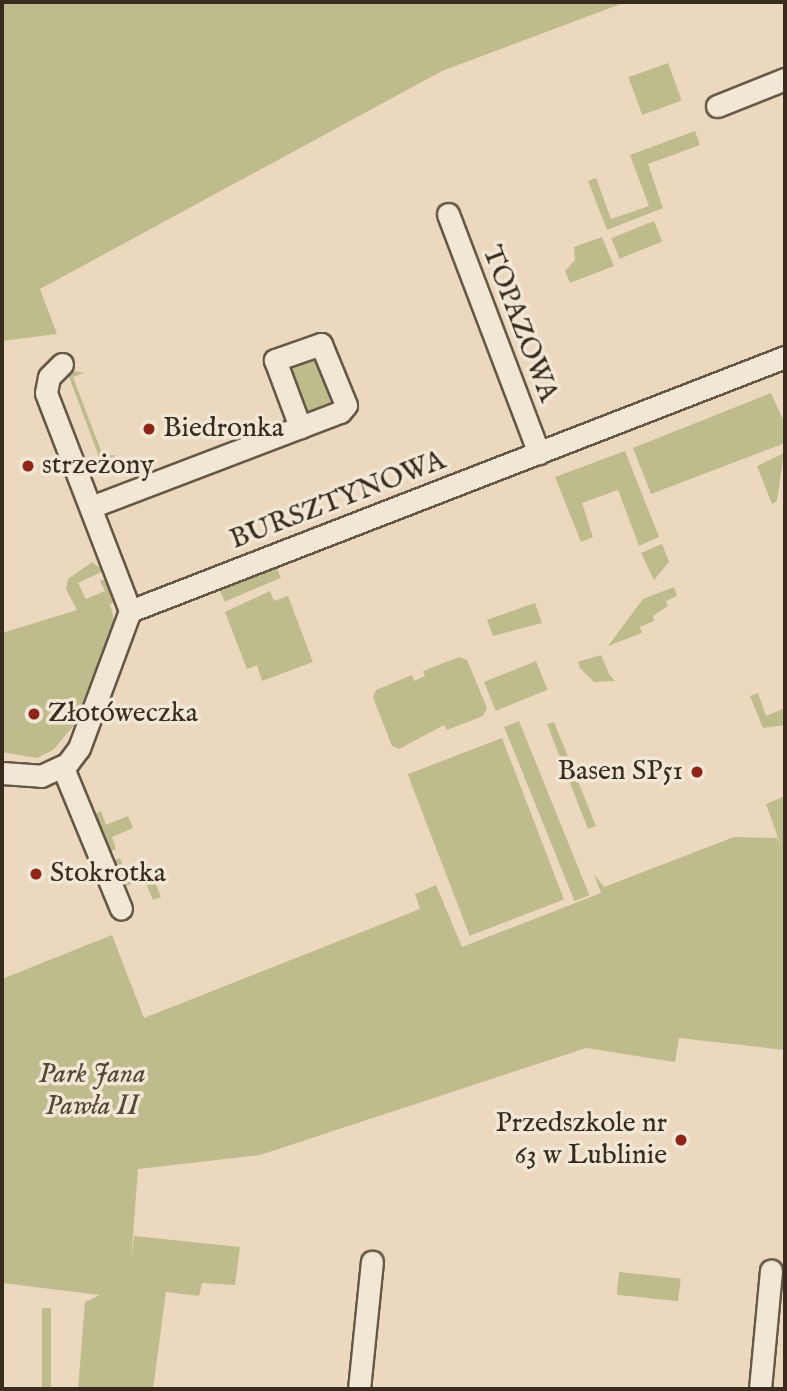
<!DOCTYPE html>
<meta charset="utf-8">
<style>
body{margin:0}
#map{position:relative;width:787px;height:1391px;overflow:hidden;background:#ebd8be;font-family:"IM FELL English",serif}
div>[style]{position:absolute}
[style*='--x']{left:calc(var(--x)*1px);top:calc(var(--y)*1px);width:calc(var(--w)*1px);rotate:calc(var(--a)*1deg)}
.green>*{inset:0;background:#bebc8d;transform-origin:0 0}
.roads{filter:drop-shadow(2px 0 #655845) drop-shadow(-2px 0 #655845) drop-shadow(0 2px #655845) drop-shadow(0 -2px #655845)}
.minor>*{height:21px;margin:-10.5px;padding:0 10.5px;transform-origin:10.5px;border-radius:10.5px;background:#f2e6d5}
.dots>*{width:19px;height:19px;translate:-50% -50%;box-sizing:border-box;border:4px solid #f2e6d5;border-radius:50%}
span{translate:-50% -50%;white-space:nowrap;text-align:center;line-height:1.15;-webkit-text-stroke:7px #f2e6d5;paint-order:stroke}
.street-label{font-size:28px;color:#382d1d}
.poi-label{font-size:28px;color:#382d1d}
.left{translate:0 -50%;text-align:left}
.right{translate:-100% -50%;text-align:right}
.park-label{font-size:28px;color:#534a33;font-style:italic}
.frame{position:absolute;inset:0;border:4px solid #382d1d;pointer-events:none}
</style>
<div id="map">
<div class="green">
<i style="clip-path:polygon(2px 2px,626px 2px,442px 71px,40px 289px,57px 334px,2px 341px)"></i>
<i style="left:668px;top:63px;width:40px;height:42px;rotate:70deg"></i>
<i style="clip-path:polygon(695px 131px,700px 145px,648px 164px,663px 208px,607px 230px,588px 181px,596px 178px,611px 219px,649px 206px,630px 155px)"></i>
<i style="left:654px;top:221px;width:22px;height:46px;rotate:68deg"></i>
<i style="clip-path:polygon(602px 237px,614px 266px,570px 283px,565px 271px,575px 260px,574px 247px)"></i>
<i style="clip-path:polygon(312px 355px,318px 359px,334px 401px,310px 415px,302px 413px,288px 375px,294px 362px)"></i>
<i style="clip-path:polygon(76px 371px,84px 373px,73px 377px,103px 456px,116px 455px,102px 465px,68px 374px)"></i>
<i style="clip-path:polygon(771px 393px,785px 424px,785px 443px,651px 494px,633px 448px)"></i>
<i style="clip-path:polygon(625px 451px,659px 537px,639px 546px,618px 490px,582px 503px,593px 537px,581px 542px,555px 477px)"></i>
<i style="clip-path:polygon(784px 453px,777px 501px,772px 504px,757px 466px)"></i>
<i style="clip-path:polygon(662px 544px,669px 562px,654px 580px,641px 553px)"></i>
<i style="clip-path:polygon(92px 562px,104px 571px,78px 583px,86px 599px,105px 591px,100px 581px,107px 578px,116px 601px,110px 604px,114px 620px,75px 724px,53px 750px,37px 758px,2px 752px,2px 633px,77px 610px,66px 589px,68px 579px)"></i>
<i style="left:275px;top:564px;width:15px;height:61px;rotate:67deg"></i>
<i style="clip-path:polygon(674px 587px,677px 596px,666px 601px,668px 606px,653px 616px,654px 621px,640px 627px,642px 633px,608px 646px,643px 599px)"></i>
<i style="clip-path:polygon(270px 591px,274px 601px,288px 596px,313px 662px,262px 681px,257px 665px,247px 669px,225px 612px)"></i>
<i style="clip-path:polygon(535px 603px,542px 623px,493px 636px,487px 620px)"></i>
<i style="clip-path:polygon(601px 655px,609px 674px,615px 681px,594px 682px,580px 668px,578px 662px)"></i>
<i style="clip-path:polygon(459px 657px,467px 660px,487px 708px,483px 716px,447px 730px,444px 725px,399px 749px,392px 746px,373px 697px,376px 690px,412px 675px,414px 681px,425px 676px,423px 671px)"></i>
<i style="left:536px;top:661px;width:31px;height:56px;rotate:68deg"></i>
<i style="clip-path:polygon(758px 693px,766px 716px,785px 708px,785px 725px,763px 728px,750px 696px)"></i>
<i style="left:519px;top:721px;width:188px;height:16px;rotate:68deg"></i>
<i style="clip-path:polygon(554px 722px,596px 826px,588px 829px,547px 724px)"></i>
<i style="left:502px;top:738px;width:173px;height:101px;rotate:69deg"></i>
<i style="clip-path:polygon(785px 796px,785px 1050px,679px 1038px,675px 1062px,586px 1048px,260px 1155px,138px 1169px,131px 1262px,134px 1236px,240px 1247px,235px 1285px,202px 1283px,199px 1296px,166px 1292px,153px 1389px,78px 1389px,85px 1302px,100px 1295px,2px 1283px,2px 979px,112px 935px,144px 1018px,420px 909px,415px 894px,436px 885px,462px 947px,601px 893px,594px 874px,604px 887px,734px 837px,777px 838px,781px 846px,766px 804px)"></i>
<i style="clip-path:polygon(101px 811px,106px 825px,128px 816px,133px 828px,112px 837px,116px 849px,107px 853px,92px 815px)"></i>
<i style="clip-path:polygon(120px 858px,125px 871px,147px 862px,161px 897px,153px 900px,144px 879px,118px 889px,109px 862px)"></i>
<i style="left:619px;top:1272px;width:62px;height:23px;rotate:6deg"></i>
<i style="left:42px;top:1308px;width:9px;height:81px"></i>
</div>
<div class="roads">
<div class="minor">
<i style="--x:717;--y:106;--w:73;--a:-21.7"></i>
<i style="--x:448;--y:214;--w:256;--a:69.2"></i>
<i style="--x:62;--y:364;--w:18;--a:135"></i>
<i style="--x:49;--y:377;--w:16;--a:101"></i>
<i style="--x:46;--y:393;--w:234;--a:68.9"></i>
<i style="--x:91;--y:507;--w:267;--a:-20.9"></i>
<i style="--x:340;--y:412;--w:9;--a:-49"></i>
<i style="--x:346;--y:405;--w:66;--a:-112.3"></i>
<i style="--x:321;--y:344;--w:49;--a:160.8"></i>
<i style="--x:275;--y:360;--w:72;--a:69.5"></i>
<i style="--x:63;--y:768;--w:152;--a:67.6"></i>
<i style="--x:2;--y:773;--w:39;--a:4"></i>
<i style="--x:41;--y:776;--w:29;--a:-25"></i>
<i style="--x:67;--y:764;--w:20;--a:-53"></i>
<i style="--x:79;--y:748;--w:146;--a:-69.6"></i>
<i style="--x:130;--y:611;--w:703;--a:-21.2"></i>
<i style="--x:359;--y:1389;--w:128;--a:-84.2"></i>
<i style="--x:760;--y:1389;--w:119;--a:-84.7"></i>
</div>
</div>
<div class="dots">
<i style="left:149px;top:429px;background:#8f2418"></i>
<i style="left:28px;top:466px;background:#8f2418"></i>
<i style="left:34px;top:714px;background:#8f2418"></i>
<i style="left:697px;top:772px;background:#8f2418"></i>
<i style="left:36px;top:874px;background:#8f2418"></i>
<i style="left:681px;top:1140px;background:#8f2418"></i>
</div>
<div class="street-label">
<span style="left:519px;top:324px;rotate:69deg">TOPAZOWA</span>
<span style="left:338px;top:501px;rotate:-21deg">BURSZTYNOWA</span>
</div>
<div class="poi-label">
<span class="left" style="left:163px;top:429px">Biedronka</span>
<span class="left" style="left:42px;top:466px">strzeżony</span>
<span class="left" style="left:48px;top:714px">Złotóweczka</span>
<span class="right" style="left:683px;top:772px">Basen SP51</span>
<span class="left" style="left:50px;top:874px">Stokrotka</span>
<span class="right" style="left:667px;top:1140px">Przedszkole nr<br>63 w Lublinie</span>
</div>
<div class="park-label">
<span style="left:92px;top:1091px">Park Jana<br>Pawła II</span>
</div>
<div class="frame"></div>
</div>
